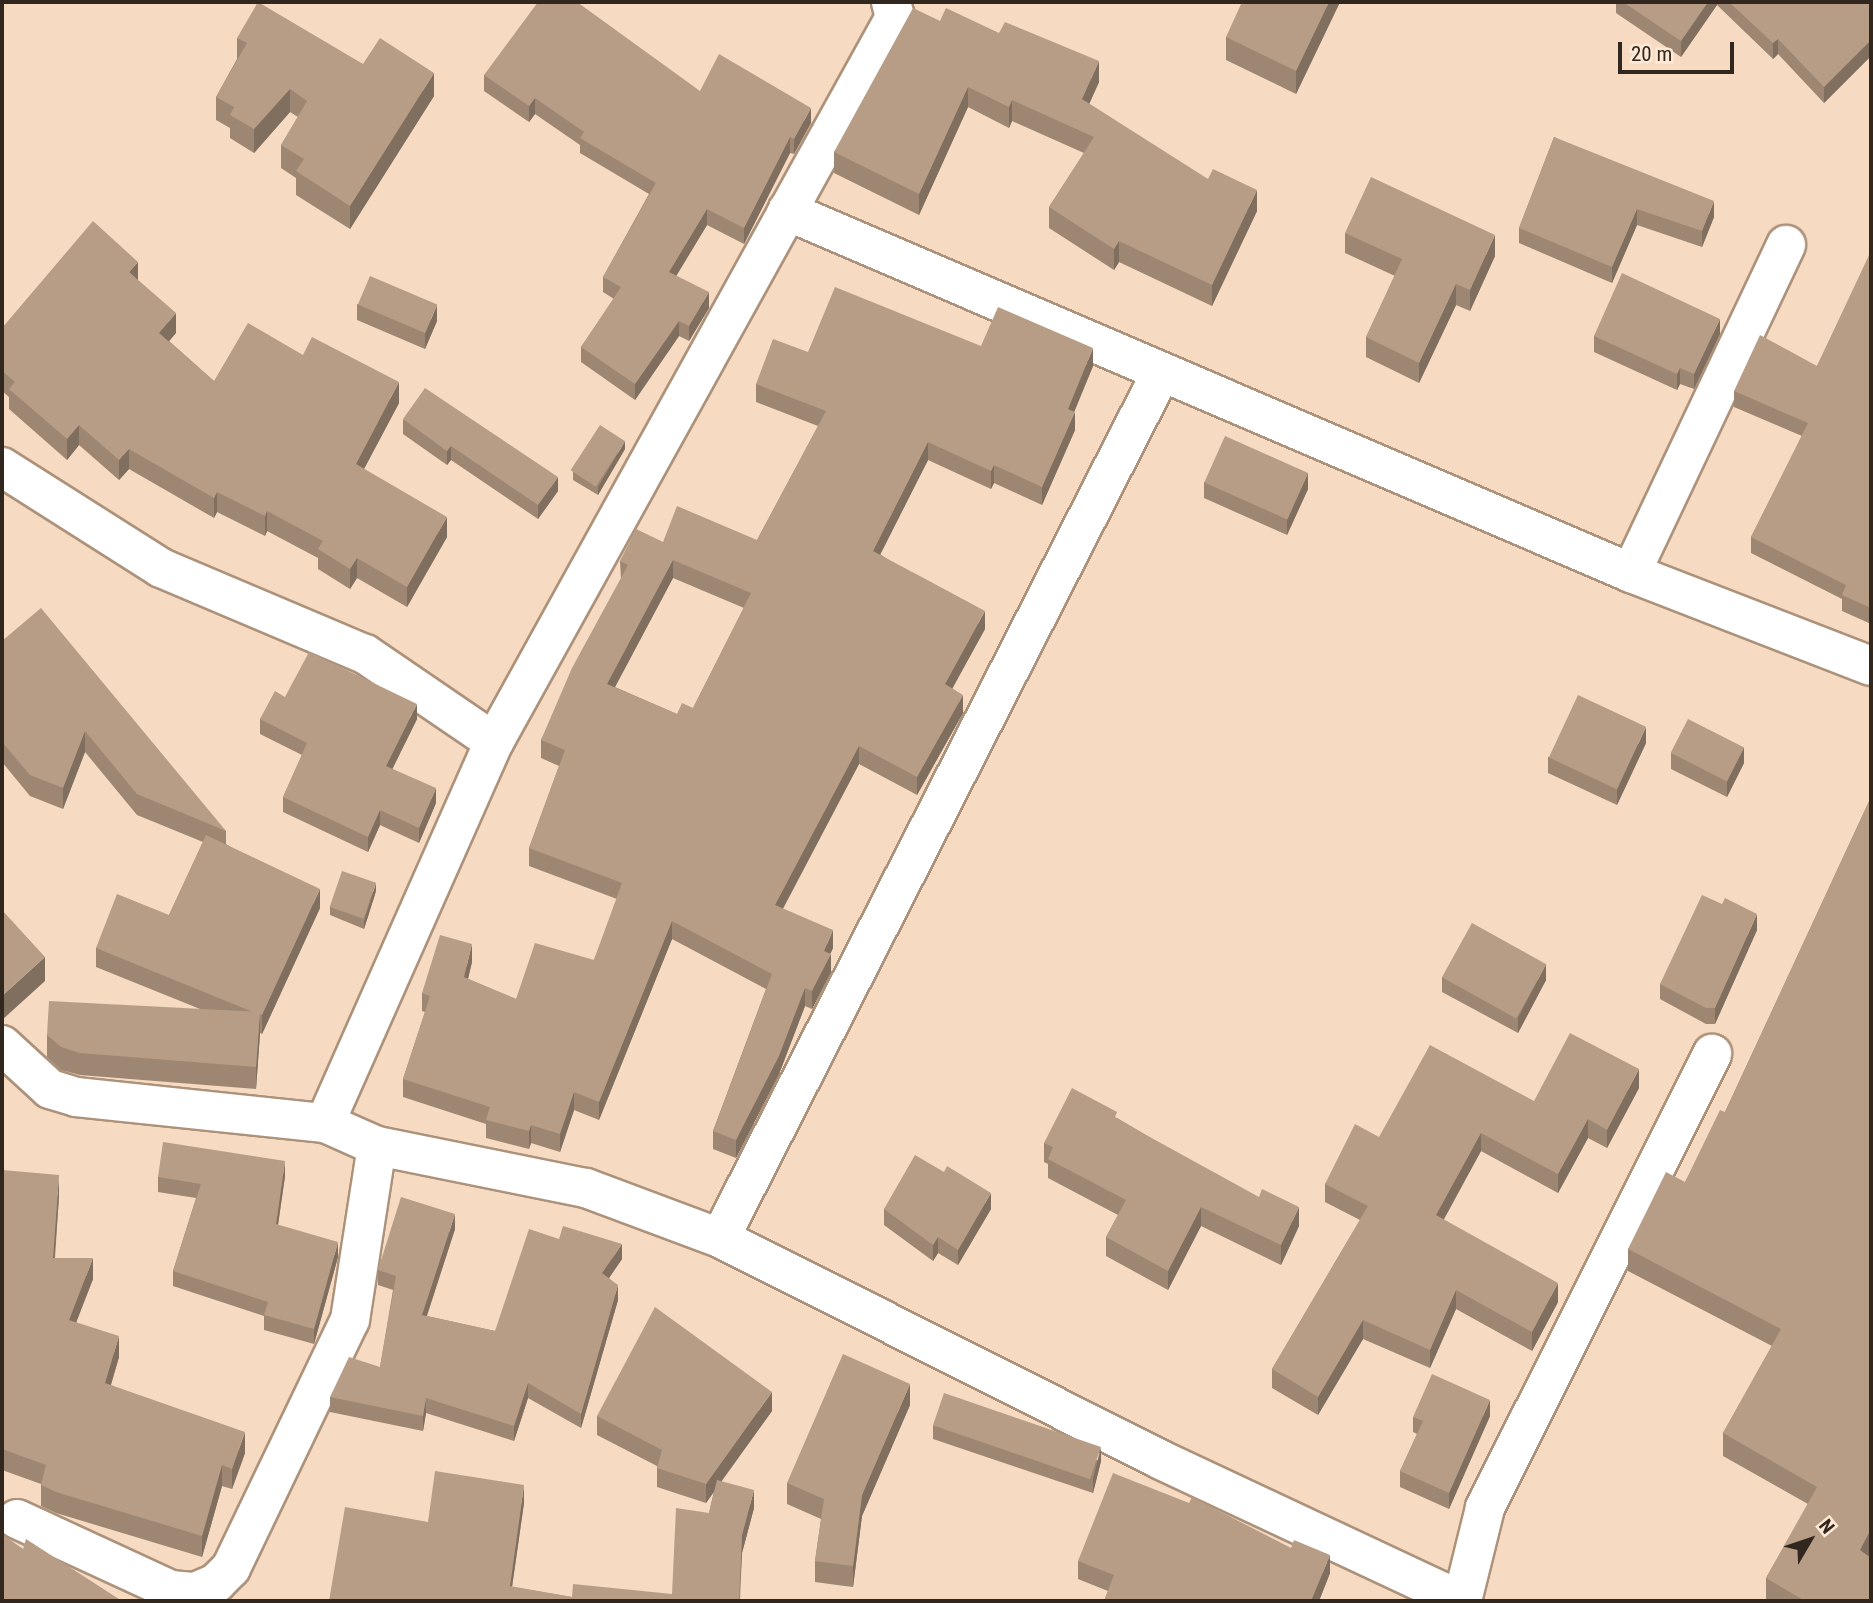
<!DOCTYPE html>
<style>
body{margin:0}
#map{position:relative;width:1873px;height:1603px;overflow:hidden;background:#f6dac2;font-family:"Roboto Condensed",sans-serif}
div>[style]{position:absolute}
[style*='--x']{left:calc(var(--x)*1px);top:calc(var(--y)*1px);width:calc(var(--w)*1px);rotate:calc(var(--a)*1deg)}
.roads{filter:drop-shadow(2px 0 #ac927b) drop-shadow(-2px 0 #ac927b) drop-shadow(0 2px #ac927b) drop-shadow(0 -2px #ac927b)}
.minor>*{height:38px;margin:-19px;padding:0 19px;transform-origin:19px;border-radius:19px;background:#fff}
.wall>*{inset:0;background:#9d8773}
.shaded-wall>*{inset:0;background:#806e5e}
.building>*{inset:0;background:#b79d86;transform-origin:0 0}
span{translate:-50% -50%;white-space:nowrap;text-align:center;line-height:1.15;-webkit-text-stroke:5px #ffe9d5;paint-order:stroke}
.frame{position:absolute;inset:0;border:4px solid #31271e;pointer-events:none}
.north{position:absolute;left:1775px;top:1505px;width:70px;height:70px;-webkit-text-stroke:5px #ffe9d5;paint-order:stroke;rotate:51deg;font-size:19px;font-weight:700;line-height:28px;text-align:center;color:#31271e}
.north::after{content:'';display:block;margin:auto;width:24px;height:32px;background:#31271e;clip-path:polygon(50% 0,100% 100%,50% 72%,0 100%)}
.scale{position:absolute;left:1618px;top:42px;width:116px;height:32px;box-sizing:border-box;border:4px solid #31271e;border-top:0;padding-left:9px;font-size:21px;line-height:24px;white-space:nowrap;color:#31271e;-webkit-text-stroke:5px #ffe9d5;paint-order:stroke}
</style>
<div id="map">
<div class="roads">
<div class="minor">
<i style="--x:787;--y:211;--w:918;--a:23.21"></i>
<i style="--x:1631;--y:573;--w:257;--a:21.2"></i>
<i style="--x:2;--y:467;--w:188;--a:32.4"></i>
<i style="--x:161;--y:568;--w:221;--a:22.9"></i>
<i style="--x:365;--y:654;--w:156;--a:34.3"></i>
<i style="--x:1631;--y:573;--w:363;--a:-64.7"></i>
<i style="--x:2;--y:1045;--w:65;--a:42.5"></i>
<i style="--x:50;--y:1089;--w:27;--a:17"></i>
<i style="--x:76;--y:1097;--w:250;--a:6"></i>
<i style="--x:325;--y:1123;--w:57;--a:23.9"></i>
<i style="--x:377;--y:1146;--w:213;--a:11.4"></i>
<i style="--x:586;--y:1188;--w:143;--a:20.5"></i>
<i style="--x:720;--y:1238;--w:491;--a:26.7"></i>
<i style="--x:1159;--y:1459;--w:335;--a:25.1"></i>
<i style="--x:1462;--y:1601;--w:96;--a:-76.1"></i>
<i style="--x:1485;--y:1508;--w:508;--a:-63.43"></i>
<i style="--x:325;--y:1123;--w:417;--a:-66.1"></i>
<i style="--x:494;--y:742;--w:829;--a:-61.05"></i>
<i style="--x:895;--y:17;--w:16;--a:-105"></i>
<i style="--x:720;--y:1238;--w:971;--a:-62.99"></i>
<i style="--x:17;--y:1519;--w:170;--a:24.8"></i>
<i style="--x:171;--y:1590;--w:24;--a:5"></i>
<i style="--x:195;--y:1592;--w:23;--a:-23"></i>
<i style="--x:216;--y:1583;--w:21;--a:-45"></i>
<i style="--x:231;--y:1568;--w:275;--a:-64.4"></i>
<i style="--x:350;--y:1320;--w:176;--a:-81.2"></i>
</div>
</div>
<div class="wall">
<i style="clip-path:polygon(1340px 2px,1296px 94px,1226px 60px,1226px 37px)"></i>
<i style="clip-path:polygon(1616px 2px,1871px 2px,1871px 56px,1824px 103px,1778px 54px,1773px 59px,1717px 5px,1681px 57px,1616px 13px)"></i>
<i style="clip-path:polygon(940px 21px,1099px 82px,1089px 104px,1257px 211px,1212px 306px,1119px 262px,1114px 270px,1049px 228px,1049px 207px,1084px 153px,1012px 121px,1009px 128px,968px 107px,919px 215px,834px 173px,834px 152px)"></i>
<i style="clip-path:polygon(237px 38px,363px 64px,434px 96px,350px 229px,296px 195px,296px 178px,281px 168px,281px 145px,298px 117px,290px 112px,254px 153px,230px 138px,230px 128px,216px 120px,216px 97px,237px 59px)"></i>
<i style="clip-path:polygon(484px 75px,700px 91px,811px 123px,794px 154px,790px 153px,744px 244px,707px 225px,676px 276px,709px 308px,689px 341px,679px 336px,635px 400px,581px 362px,581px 347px,614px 299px,603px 292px,603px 277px,649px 194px,580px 153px,580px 145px,535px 114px,529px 122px,484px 91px)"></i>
<i style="clip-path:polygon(1554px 137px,1714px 217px,1702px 247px,1637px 225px,1612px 283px,1519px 243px,1519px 228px)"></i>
<i style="clip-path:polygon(1345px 233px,1495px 256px,1470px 311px,1456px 305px,1419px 383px,1366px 357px,1366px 337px,1395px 276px,1345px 253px)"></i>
<i style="clip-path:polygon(1871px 254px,1871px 624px,1842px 611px,1842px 599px,1751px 553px,1751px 537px,1802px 436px,1734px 407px,1734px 391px,1817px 366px)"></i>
<i style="clip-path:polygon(138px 281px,176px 333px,169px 341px,214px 381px,303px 355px,399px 403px,364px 469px,447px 537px,407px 607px,357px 578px,350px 589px,318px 569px,318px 558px,267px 531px,265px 536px,217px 512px,214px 518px,129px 469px,119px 480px,79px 445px,67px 460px,9px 409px,9px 397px,2px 391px,2px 328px)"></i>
<i style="clip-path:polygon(357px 304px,437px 321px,425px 349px,357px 320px)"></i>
<i style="clip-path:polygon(1720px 334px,1694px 389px,1680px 384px,1677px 390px,1594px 352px,1594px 336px)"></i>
<i style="clip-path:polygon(evenodd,981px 346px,1093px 366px,1074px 412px,1075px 430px,1042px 505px,994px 483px,991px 489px,928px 460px,880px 554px,985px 629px,952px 688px,963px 713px,917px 795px,859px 764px,783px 909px,833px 948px,830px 954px,831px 972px,812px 1009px,805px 1006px,779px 1074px,736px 1158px,713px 1149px,713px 1131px,766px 989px,672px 939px,599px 1120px,574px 1110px,560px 1152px,531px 1143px,529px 1149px,486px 1138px,486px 1124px,403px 1097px,403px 1079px,425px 1012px,422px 1011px,422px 993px,472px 962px,468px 979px,516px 999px,594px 960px,617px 899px,529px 866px,529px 848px,559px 766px,541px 758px,541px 740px,621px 579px,620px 561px,663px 542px,757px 540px,818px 426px,756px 402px,756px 384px,808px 352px,981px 346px,673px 578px,744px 608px,693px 708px,677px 714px,615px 687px,673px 578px)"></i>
<i style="clip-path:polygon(403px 419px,558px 491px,538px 519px,451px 460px,447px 465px,403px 434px)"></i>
<i style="clip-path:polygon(625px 449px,598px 495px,573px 480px,573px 472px)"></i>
<i style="clip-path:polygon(1204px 482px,1308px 489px,1287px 535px,1204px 498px)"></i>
<i style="clip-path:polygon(2px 641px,226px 831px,226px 844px,320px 908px,262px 1034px,260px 1033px,256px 1089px,80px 1075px,61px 1070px,47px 1057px,47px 1035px,200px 1009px,96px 967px,96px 948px,169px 915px,203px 842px,137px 815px,85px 752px,63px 809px,30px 796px,2px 762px)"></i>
<i style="clip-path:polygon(285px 697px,417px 719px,392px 769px,436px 803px,419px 843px,380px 825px,368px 852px,283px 812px,283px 797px,302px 755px,260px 734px,260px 719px)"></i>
<i style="clip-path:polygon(1646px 743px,1617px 805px,1548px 773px,1548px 757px)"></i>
<i style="clip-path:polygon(1671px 753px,1744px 763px,1727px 797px,1671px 769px)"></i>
<i style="clip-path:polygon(1871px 797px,1871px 1552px,1869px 1556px,1871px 1601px,1766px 1601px,1766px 1578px,1808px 1504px,1723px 1456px,1723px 1433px,1772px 1346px,1628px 1271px,1628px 1249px,1685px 1182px,1725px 1112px)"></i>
<i style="clip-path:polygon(376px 891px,364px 929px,330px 915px,330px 907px)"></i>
<i style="clip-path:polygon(1757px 930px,1715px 1024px,1706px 1024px,1660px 999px,1660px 984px)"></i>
<i style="clip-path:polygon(1442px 977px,1546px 980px,1518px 1033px,1442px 992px)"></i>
<i style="clip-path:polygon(1639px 1088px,1607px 1148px,1588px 1138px,1558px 1193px,1481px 1151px,1443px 1219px,1558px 1302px,1532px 1351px,1456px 1309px,1430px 1368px,1363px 1339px,1318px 1415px,1272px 1388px,1272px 1369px,1360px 1220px,1325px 1202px,1325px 1184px,1379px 1137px,1534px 1101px)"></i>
<i style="clip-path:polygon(1117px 1118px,1299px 1226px,1281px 1265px,1201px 1226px,1168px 1290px,1106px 1256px,1106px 1237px,1118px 1215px,1048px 1178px,1048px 1164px,1044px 1162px,1044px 1143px)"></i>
<i style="clip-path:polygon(2px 1170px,59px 1196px,55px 1258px,93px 1279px,76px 1322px,119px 1357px,111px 1385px,245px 1453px,232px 1489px,222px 1486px,202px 1557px,56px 1513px,41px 1506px,41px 1484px,2px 1470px)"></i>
<i style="clip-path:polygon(944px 1172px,991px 1209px,958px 1265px,938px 1253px,933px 1261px,884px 1225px,884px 1209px)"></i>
<i style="clip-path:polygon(285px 1176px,278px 1225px,338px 1257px,314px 1344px,264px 1330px,264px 1316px,173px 1286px,173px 1271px,196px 1198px,158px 1192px,158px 1177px)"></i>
<i style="clip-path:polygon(455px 1229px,427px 1316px,495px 1331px,559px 1239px,622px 1259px,609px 1278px,618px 1300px,581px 1428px,528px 1398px,514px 1441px,426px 1413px,423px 1431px,330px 1412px,330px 1397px,380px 1367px,393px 1290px,378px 1285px,378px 1270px)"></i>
<i style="clip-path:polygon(910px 1405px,862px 1516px,853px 1587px,815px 1582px,815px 1561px,821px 1519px,787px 1504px,787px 1483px)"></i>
<i style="clip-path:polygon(772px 1411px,721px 1481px,754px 1508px,742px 1553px,740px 1601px,329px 1601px,428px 1522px,524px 1503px,512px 1587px,572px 1597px,672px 1594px,709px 1513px,714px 1491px,706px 1503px,657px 1487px,657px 1466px,597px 1435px,597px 1416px)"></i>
<i style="clip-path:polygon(1490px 1416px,1449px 1509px,1400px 1487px,1400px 1471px,1417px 1434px,1413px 1432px,1413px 1417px)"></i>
<i style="clip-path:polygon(933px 1425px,1101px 1461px,1093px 1493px,933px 1439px)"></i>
<i style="clip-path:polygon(1078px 1561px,1330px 1573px,1319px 1601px,1104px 1601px,1108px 1591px,1078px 1579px)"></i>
</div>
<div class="shaded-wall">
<i style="clip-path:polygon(1329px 2px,1340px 2px,1296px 94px,1296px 71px)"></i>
<i style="clip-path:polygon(1708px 2px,1717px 2px,1717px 5px,1681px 57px,1681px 41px)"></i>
<i style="clip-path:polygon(1778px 39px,1778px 54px,1773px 59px,1773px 43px)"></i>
<i style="clip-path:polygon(1871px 40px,1871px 56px,1824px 103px,1824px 87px)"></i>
<i style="clip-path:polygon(1099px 61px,1099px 82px,1082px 120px,1082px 99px)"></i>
<i style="clip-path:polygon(434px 73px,434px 96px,350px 229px,350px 206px)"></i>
<i style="clip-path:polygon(968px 87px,968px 107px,919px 215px,919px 194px)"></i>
<i style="clip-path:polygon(290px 89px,290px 112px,254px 153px,254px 129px)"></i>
<i style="clip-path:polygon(535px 98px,535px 114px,529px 122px,529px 106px)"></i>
<i style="clip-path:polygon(1012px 100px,1012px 121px,1009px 128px,1009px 107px)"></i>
<i style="clip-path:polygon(811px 108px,811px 123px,794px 154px,794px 139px)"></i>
<i style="clip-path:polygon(790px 137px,790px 153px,744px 244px,744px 228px)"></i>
<i style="clip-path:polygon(1257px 190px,1257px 211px,1212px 306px,1212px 285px)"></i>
<i style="clip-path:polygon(1714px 201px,1714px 217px,1702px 247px,1702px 231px)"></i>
<i style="clip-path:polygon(707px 209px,707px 225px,669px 288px,669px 272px)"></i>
<i style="clip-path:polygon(1637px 209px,1637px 225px,1612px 283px,1612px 267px)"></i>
<i style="clip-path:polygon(1495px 235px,1495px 256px,1470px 311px,1470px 290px)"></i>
<i style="clip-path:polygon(1119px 241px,1119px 262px,1114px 270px,1114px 249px)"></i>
<i style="clip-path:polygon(138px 262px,138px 282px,129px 272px)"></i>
<i style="clip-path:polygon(1456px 284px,1456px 305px,1419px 383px,1419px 363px)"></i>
<i style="clip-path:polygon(709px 292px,709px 308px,689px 341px,689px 326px)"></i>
<i style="clip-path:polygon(437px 305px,437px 321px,425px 349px,425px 334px)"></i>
<i style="clip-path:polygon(176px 313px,176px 333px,159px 353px,159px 333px)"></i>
<i style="clip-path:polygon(1720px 319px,1720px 334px,1694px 389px,1694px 374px)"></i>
<i style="clip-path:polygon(679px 321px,679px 336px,635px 400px,635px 384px)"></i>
<i style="clip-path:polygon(1093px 348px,1093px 366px,1068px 427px,1068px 409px)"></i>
<i style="clip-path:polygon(1680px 368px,1680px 384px,1677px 390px,1677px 374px)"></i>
<i style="clip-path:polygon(399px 382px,399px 403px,356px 484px,356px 464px)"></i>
<i style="clip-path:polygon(1075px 412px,1075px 430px,1042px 505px,1042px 487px)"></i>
<i style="clip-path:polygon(79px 425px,79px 445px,67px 460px,67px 439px)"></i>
<i style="clip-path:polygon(625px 441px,625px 449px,598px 495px,598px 487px)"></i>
<i style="clip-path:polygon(928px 442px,928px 460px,873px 569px,873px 551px)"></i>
<i style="clip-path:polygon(451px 446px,451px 460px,447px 465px,447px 451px)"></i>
<i style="clip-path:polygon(129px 449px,129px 469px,119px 480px,119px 460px)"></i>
<i style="clip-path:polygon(994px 465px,994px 483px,991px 489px,991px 471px)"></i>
<i style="clip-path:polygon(1308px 473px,1308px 489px,1287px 535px,1287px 519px)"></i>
<i style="clip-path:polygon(558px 477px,558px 491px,538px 519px,538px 505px)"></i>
<i style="clip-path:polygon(217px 492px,217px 512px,214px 518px,214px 498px)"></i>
<i style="clip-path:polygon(267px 511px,267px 531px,265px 536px,265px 516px)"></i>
<i style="clip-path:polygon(447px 517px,447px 537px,407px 607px,407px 587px)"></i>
<i style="clip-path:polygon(357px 558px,357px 578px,350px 589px,350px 569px)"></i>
<i style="clip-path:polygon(673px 560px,673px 578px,607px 702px,607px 684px)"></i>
<i style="clip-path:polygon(985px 611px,985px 629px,945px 702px,945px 684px)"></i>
<i style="clip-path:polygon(963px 695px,963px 713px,917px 795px,917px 777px)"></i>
<i style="clip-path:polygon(417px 704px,417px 719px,386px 782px,386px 766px)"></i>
<i style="clip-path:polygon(1646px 727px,1646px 743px,1617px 805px,1617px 790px)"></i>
<i style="clip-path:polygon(85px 731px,85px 752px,63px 809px,63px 788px)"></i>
<i style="clip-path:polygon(859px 746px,859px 764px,775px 923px,775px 905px)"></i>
<i style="clip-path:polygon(1744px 747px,1744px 763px,1727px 797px,1727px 781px)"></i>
<i style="clip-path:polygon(436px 788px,436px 803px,419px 843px,419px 828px)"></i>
<i style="clip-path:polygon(380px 810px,380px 825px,368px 852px,368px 837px)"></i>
<i style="clip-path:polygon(376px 883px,376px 891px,364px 929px,364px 921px)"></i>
<i style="clip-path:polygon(320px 889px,320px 908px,262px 1034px,262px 1015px)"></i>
<i style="clip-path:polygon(1757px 914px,1757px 930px,1715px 1024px,1715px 1008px)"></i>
<i style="clip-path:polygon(672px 921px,672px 939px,599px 1120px,599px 1102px)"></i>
<i style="clip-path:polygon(833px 930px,833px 948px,827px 961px,831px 954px,831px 972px,812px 1009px,812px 991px,824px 951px)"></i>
<i style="clip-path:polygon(472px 944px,472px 962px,464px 995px,464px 977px)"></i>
<i style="clip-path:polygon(45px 957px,45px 981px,2px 1020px,2px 996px)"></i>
<i style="clip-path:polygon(1546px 964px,1546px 980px,1518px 1033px,1518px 1018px)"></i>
<i style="clip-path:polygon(805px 988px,805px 1006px,779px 1074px,736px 1158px,736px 1140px)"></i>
<i style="clip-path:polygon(260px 1012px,260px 1034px,256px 1089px,256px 1067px)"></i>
<i style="clip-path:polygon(1639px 1069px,1639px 1088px,1607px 1148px,1607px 1130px)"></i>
<i style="clip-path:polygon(574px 1092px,574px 1110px,560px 1152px,560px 1134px)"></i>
<i style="clip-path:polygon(1588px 1119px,1588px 1138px,1558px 1193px,1558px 1174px)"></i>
<i style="clip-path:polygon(531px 1125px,531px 1143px,529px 1149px,529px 1131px)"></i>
<i style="clip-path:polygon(1481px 1133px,1481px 1151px,1436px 1234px,1436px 1215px)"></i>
<i style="clip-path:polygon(285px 1161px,285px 1176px,276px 1239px,276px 1224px)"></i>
<i style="clip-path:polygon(59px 1175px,59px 1196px,53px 1278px,53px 1258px)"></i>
<i style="clip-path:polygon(991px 1193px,991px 1209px,958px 1265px,958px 1250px)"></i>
<i style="clip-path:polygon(1201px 1207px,1201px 1226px,1168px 1290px,1168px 1271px)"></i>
<i style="clip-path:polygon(1299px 1207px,1299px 1226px,1281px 1265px,1281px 1245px)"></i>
<i style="clip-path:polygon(455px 1214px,455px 1229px,422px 1330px,422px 1315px)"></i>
<i style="clip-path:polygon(938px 1237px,938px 1253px,933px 1261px,933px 1245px)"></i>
<i style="clip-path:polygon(338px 1242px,338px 1257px,314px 1344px,314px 1329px)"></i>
<i style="clip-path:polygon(622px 1244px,622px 1259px,602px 1288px,602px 1273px)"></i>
<i style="clip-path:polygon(93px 1258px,93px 1279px,69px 1341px,69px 1320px)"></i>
<i style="clip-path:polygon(1558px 1283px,1558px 1302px,1532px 1351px,1532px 1332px)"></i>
<i style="clip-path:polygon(618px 1285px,618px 1300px,581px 1428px,581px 1414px)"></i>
<i style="clip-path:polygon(1456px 1290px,1456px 1309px,1430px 1368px,1430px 1350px)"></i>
<i style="clip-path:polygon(1363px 1320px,1363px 1339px,1318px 1415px,1318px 1397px)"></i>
<i style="clip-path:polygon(119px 1336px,119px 1357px,105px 1404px,105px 1383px)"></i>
<i style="clip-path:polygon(528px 1383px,528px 1398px,514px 1441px,514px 1426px)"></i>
<i style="clip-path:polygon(910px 1384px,910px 1405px,862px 1516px,853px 1587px,853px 1566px,862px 1495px)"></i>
<i style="clip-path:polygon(772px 1392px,772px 1411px,706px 1503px,706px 1484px)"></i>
<i style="clip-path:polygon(426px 1398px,426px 1413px,423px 1431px,423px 1416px)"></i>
<i style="clip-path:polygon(1490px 1400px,1490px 1416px,1449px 1509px,1449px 1493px)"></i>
<i style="clip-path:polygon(245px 1432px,245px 1453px,232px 1489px,232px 1469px)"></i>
<i style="clip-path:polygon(1101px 1447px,1101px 1461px,1093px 1493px,1093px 1479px)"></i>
<i style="clip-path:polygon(222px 1465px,222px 1486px,202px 1557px,202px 1536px)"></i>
<i style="clip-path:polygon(524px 1485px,524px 1503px,510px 1601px,510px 1586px)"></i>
<i style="clip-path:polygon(754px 1490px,754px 1508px,742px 1553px,739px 1601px,742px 1535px)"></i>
<i style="clip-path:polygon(1871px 1529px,1871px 1552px,1860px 1572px,1860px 1550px)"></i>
<i style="clip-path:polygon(1330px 1555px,1330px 1573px,1319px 1601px,1311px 1601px)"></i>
</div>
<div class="building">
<i style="clip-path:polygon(258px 2px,363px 64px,380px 38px,434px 73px,350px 206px,296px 171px,304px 159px,281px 145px,307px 101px,290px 89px,254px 129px,230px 115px,234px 107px,216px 97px,247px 43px,237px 38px)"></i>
<i style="clip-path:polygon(538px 2px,577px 2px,700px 91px,719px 54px,811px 108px,794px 139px,790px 137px,744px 228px,707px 209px,669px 272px,709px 292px,689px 326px,679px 321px,635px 384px,581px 347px,621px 287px,603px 277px,656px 183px,580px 138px,584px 132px,535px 98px,529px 106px,484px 75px)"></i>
<i style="clip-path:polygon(1242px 2px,1329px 2px,1296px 71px,1226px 37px)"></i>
<i style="clip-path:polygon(1623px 2px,1708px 2px,1681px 41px)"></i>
<i style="clip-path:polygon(1729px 2px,1871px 2px,1871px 40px,1824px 87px,1778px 39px,1773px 43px)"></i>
<i style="clip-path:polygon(913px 8px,940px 21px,946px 8px,999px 33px,1005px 22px,1099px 61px,1082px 99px,1208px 179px,1213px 169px,1257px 190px,1212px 285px,1119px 241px,1114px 249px,1049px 207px,1094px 137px,1012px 100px,1009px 107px,968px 87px,919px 194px,834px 152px)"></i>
<i style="clip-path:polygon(1554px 137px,1714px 201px,1702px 231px,1637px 209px,1612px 267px,1519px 228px)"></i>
<i style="clip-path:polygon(1371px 177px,1495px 235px,1470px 290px,1456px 284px,1419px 363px,1366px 337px,1402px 259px,1345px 233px)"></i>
<i style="clip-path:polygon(93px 221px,138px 262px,129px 272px,176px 313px,159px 333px,214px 381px,248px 323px,303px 355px,312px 337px,399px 382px,356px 464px,447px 517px,407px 587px,357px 558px,350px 569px,318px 549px,323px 541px,267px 511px,265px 516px,217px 492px,214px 498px,129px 449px,119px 460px,79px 425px,67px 439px,9px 389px,15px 382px,2px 371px,2px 328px)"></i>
<i style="clip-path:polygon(1870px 253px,1871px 254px,1871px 608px,1842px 595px,1846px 585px,1751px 537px,1808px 423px,1734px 391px,1760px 335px,1817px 366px)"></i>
<i style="clip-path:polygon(1622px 273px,1720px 319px,1694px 374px,1680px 368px,1677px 374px,1594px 336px)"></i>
<i style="left:370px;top:276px;width:73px;height:31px;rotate:23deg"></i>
<i style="clip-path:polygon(evenodd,835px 287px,981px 346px,998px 307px,1093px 348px,1068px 409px,1075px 412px,1042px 487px,994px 465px,991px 471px,928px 442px,873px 551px,985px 611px,945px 684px,963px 695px,917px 777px,859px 746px,775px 905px,833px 930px,824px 951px,831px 954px,812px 991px,805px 988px,779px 1056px,736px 1140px,713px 1131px,772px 974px,672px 921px,599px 1102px,574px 1092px,560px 1134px,531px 1125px,529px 1131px,486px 1120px,490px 1107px,403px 1079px,430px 996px,422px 993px,440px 935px,472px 944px,464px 977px,516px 999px,535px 943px,594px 960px,622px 883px,529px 848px,565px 750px,541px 740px,572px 668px,628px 565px,620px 561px,636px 529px,663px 542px,677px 506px,757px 540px,826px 411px,756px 384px,773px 339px,808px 352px,835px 287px,673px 560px,751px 593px,693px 708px,682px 703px,677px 714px,607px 684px,673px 560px)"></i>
<i style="clip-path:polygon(425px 388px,558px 477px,538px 505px,451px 446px,447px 451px,403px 419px)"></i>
<i style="left:600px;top:425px;width:30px;height:54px;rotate:33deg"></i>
<i style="left:1225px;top:436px;width:91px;height:51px;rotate:24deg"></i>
<i style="clip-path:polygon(41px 608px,226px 831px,137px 794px,85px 731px,63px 788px,30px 775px,2px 742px,2px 641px)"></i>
<i style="clip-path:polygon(309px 652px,417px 704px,386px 766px,436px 788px,419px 828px,380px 810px,368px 837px,283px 797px,307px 743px,260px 719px,275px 691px,285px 697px)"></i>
<i style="left:1578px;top:695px;width:75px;height:69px;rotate:25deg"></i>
<i style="left:1688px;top:719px;width:63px;height:38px;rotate:27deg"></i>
<i style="clip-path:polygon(1871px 797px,1871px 1529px,1860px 1550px,1871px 1558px,1871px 1601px,1805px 1601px,1766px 1578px,1817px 1487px,1723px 1433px,1781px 1329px,1628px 1249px,1666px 1172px,1685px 1182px,1720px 1110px,1725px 1112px)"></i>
<i style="clip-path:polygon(206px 835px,320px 889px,262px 1015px,259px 1014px,260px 1012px,253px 1012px,96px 948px,117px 894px,169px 915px)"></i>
<i style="left:342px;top:871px;width:36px;height:38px;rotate:19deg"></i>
<i style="clip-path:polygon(1702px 895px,1722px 904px,1725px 898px,1757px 914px,1715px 1008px,1706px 1008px,1660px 984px)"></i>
<i style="clip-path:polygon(2px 910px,45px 957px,2px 996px)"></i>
<i style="left:1472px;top:923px;width:85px;height:62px;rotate:29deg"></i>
<i style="clip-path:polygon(49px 1001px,260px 1012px,256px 1067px,80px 1053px,61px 1047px,47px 1035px)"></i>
<i style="clip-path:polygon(1570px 1033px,1639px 1069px,1607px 1130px,1588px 1119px,1558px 1174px,1481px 1133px,1436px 1215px,1558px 1283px,1532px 1332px,1456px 1290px,1430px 1350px,1363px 1320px,1318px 1397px,1272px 1369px,1368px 1206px,1325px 1184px,1355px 1124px,1379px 1137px,1430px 1045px,1534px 1101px)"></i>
<i style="clip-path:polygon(1072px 1088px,1117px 1112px,1115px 1117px,1148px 1136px,1259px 1197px,1262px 1189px,1299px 1207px,1281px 1245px,1201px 1207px,1168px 1271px,1106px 1237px,1126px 1200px,1048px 1159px,1053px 1147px,1044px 1143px)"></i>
<i style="clip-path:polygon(163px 1142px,285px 1161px,276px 1224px,338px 1242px,314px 1329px,264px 1315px,268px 1302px,173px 1271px,201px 1184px,158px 1177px)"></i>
<i style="clip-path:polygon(915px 1155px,944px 1172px,947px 1166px,991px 1193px,958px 1250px,938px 1237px,933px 1245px,884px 1209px)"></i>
<i style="clip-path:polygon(2px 1170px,59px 1175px,53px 1258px,93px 1258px,69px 1320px,119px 1336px,105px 1383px,245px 1432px,232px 1469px,222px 1465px,202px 1536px,56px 1492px,41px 1485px,46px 1465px,2px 1449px)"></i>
<i style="clip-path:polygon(401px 1197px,455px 1214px,422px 1315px,495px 1331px,529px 1229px,559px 1239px,563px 1226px,622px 1244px,602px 1273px,618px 1285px,581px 1414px,528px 1383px,514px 1426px,426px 1398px,423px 1416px,330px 1397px,349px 1357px,380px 1367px,396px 1276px,378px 1270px)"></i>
<i style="clip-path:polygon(655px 1307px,772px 1392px,706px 1484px,657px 1468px,662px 1450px,597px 1416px)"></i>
<i style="clip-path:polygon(843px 1354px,910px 1384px,862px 1495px,853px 1566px,815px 1561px,824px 1499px,787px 1483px)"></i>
<i style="clip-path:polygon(1432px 1374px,1490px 1400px,1449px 1493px,1400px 1471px,1423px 1421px,1413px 1417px)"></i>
<i style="left:944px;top:1393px;width:166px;height:34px;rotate:19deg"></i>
<i style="clip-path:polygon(435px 1471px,524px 1485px,510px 1586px,572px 1597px,573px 1584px,672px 1594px,676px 1508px,709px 1513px,717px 1480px,754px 1490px,742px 1535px,739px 1601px,329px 1601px,345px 1507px,428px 1522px)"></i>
<i style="clip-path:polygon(1113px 1473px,1189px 1503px,1192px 1497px,1291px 1548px,1294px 1540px,1330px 1555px,1311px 1601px,1104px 1601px,1114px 1575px,1078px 1561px)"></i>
<i style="clip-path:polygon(2px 1534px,23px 1549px,26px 1539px,122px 1601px,2px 1601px)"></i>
</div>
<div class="frame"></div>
<div class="north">N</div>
<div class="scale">20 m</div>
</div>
